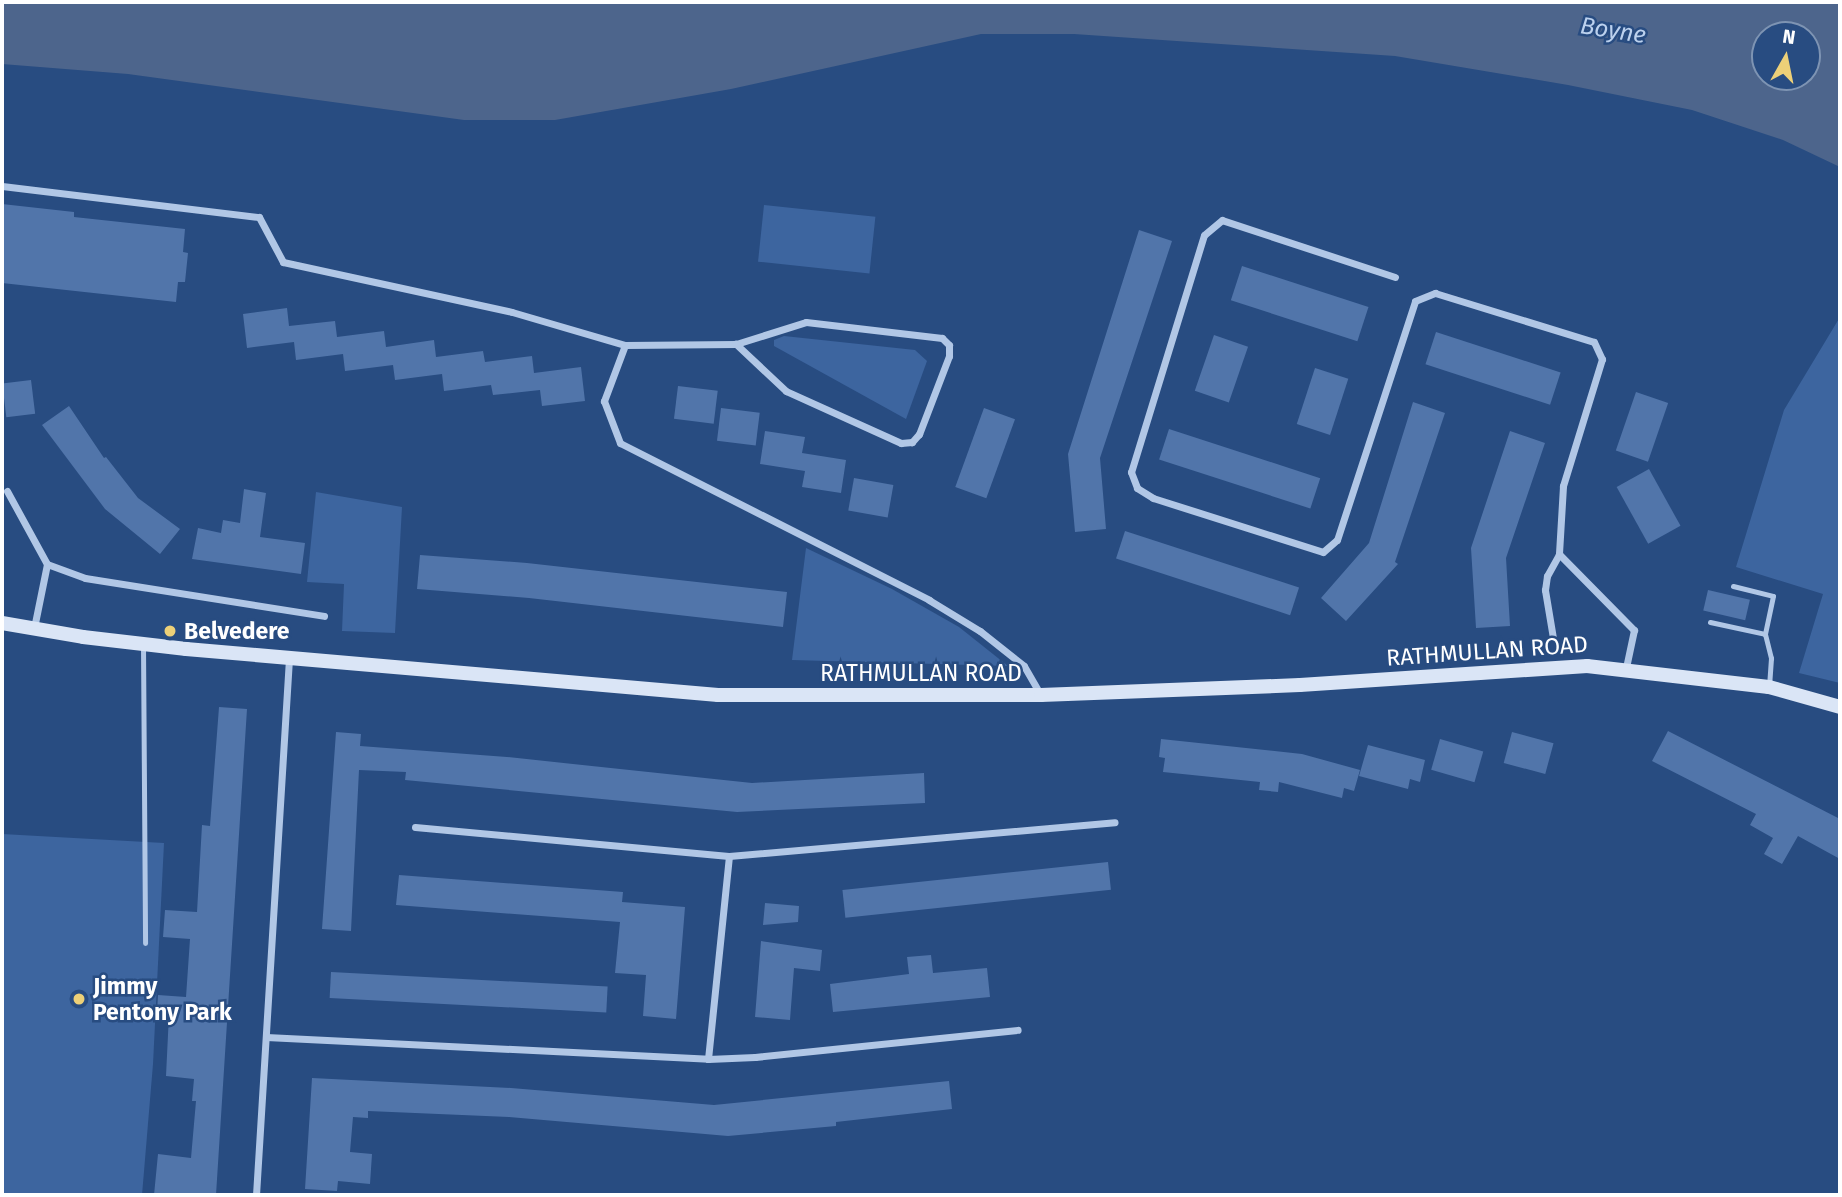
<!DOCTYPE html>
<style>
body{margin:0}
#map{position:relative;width:1842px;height:1197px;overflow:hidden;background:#284c81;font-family:"Fira Sans",sans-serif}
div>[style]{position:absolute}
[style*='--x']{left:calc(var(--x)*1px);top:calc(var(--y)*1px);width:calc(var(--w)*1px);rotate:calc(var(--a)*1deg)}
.green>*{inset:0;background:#3d659f;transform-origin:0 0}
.water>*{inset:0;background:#4d658c}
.building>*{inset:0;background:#5175aa;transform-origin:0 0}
.lane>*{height:5px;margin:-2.5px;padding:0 2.5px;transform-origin:2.5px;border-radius:2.5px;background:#b1c7e6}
.street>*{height:7px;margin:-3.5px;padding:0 3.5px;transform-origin:3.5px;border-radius:3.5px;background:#b1c7e6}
.secondary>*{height:14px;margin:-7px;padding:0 7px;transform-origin:7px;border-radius:7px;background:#dae5f6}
.dots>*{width:19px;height:19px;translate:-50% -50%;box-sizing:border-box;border:4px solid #284c81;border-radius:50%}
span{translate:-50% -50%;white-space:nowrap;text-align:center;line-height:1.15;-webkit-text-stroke:5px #284c81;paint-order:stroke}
.poi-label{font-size:23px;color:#fff;font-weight:700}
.left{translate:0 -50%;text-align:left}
.street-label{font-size:23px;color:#fff}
.water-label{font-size:24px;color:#bcd1ee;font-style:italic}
.frame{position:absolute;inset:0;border:4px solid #fff;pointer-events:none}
.north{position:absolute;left:1751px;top:21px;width:70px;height:70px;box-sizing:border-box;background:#284c81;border:2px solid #7e94b3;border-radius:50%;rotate:9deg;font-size:19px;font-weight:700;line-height:28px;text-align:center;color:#fff}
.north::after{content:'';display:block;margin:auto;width:24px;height:32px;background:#edd078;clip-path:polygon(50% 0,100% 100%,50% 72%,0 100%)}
</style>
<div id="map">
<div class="green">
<i style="left:764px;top:205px;width:112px;height:57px;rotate:6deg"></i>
<i style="clip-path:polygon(1840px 317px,1840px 683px,1799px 673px,1823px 594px,1736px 567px,1784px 410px)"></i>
<i style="clip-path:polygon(784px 336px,915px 350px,927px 361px,906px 419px,774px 346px,774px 340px)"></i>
<i style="clip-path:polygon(316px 492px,402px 507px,395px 633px,342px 631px,344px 584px,307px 582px)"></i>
<i style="clip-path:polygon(806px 548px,892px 589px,959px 627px,1008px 666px,792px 660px)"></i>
<i style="clip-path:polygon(2px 834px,164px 843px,153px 1064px,142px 1195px,2px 1195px)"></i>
</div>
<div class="water">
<i style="clip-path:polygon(evenodd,2px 2px,1840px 2px,1840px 167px,1783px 140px,1692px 110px,1568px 85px,1395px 56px,1074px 34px,981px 34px,731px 89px,555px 120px,464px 120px,128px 74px,2px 64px,2px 2px,1765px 35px,1807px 35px,1807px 77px,1765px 77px,1765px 35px)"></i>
</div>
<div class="building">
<i style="clip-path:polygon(2px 204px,74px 212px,74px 217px,185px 229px,183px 252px,188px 253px,185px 282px,178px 282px,176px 302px,2px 283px)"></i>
<i style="clip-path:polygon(1139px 230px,1172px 241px,1100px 458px,1106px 529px,1075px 532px,1068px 454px)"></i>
<i style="left:1242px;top:266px;width:133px;height:36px;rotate:18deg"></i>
<i style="clip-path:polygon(287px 308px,289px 326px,335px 321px,337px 337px,384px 331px,386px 347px,434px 340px,436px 357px,483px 351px,485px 362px,532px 356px,534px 373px,581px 367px,585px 401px,542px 406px,540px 390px,493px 395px,491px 385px,444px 391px,442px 374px,395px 380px,393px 365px,345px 371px,343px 354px,296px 360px,294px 342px,247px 348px,243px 314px)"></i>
<i style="left:1436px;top:332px;width:131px;height:34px;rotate:18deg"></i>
<i style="left:1214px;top:335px;width:36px;height:59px;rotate:19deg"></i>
<i style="left:1315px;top:368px;width:35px;height:59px;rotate:18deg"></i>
<i style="left:31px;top:380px;width:34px;height:29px;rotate:83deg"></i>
<i style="left:678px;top:386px;width:40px;height:33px;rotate:7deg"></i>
<i style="left:1636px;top:392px;width:34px;height:62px;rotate:19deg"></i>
<i style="clip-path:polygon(1413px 402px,1445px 413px,1395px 562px,1398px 564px,1346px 621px,1321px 598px,1369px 543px)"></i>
<i style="clip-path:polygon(69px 406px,104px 458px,106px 457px,138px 498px,180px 529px,160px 554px,105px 509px,42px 425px)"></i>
<i style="left:721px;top:408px;width:39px;height:33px;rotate:7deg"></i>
<i style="left:984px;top:408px;width:33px;height:84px;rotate:20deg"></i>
<i style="left:1169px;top:429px;width:159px;height:32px;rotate:18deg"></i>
<i style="clip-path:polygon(765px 431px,805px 437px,802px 453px,846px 460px,841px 493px,802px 487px,805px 471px,760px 464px)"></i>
<i style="clip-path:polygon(1510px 431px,1545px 443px,1506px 558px,1510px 626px,1476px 628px,1471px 548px)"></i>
<i style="left:1649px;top:469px;width:65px;height:37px;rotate:61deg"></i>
<i style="left:854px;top:478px;width:40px;height:33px;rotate:10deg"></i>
<i style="clip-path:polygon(244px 489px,266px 493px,260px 537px,305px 543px,301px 574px,192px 559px,198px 528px,221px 533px,223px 520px,240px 523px)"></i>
<i style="left:1125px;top:531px;width:183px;height:29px;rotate:18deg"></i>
<i style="clip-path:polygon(420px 555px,527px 563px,787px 592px,783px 627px,529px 598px,417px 589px)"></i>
<i style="left:1708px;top:590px;width:43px;height:21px;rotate:13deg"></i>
<i style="clip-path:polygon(219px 707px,247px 709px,216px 1195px,154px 1195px,158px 1154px,191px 1158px,196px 1101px,192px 1101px,194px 1079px,166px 1076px,169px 1014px,157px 1013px,158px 995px,186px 997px,190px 939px,163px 937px,165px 910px,197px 912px,202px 825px,210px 826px)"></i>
<i style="clip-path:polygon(1668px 731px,1840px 819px,1840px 859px,1798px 836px,1782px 864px,1764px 854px,1773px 838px,1750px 825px,1756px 814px,1652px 761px)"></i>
<i style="clip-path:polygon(336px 732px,361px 734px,360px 746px,507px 757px,752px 783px,924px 773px,925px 803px,737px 812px,405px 780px,406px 772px,359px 770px,351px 931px,322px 929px)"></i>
<i style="left:1512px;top:732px;width:43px;height:32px;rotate:15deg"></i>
<i style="clip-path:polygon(1161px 739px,1302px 754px,1360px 770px,1354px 791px,1344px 788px,1342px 798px,1279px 782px,1278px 792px,1259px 790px,1260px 782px,1163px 772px,1165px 758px,1159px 757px)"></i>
<i style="left:1440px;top:739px;width:45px;height:32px;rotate:16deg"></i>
<i style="clip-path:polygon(1368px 745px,1425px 760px,1420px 782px,1410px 779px,1408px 789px,1359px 776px)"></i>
<i style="left:1108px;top:862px;width:28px;height:267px;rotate:84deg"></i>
<i style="clip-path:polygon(399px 875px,623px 892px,622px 902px,685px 907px,676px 1019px,643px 1016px,646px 975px,615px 973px,620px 922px,396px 905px)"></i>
<i style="clip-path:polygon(765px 903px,799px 906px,798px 922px,763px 925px)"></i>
<i style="clip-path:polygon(761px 941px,822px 950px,820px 971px,794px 968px,790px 1020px,755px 1017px)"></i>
<i style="clip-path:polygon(931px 955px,933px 973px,987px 968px,990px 997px,833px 1012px,830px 984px,909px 974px,907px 957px)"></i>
<i style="left:331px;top:972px;width:277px;height:26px;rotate:3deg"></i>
<i style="clip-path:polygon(312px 1078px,511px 1088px,714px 1105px,949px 1081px,952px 1109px,836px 1122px,836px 1126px,728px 1136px,509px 1117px,368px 1111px,368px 1118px,353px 1117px,350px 1152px,372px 1154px,370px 1184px,338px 1181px,337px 1191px,305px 1189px)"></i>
</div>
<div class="lane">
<i style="--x:1733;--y:586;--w:41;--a:14"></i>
<i style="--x:1773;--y:596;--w:39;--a:102"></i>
<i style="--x:1710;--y:622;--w:56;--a:12.3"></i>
<i style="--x:1765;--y:634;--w:25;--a:76"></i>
<i style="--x:1771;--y:658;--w:29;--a:94"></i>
<i style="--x:143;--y:645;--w:298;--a:89.6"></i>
</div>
<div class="street">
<i style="--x:2;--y:186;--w:259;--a:6.9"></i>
<i style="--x:259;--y:217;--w:51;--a:61.9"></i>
<i style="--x:283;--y:262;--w:234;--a:12.3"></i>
<i style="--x:512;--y:312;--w:118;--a:16.3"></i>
<i style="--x:625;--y:345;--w:111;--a:-0.5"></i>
<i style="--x:736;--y:344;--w:73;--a:-17.4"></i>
<i style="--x:806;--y:322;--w:137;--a:6.7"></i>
<i style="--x:942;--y:338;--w:10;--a:45"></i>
<i style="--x:949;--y:345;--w:11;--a:90"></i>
<i style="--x:949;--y:356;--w:84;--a:111"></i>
<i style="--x:919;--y:434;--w:11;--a:131"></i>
<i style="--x:912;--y:442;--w:11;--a:175"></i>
<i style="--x:901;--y:443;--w:126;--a:-155.7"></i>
<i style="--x:786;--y:391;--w:69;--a:-136.8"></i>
<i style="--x:1395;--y:277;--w:182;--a:-161.8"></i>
<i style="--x:1222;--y:220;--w:23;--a:140"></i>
<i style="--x:1204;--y:235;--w:248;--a:107.1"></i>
<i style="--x:1131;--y:472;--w:17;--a:69"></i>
<i style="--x:1137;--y:488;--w:19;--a:32"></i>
<i style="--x:1153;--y:498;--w:178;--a:17.6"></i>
<i style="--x:1323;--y:552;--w:18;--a:-41"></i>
<i style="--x:1337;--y:540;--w:251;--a:-71.9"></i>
<i style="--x:1415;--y:301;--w:22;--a:-22"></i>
<i style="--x:1435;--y:293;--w:166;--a:17.1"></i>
<i style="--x:1594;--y:342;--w:19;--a:65"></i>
<i style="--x:1602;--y:359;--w:133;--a:107.1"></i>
<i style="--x:1563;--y:486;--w:68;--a:93.4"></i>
<i style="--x:1559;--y:554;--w:107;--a:45.4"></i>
<i style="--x:1634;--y:630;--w:40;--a:102"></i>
<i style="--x:625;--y:345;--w:60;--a:110.6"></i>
<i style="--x:604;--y:401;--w:45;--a:69.1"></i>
<i style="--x:620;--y:443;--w:347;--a:26.9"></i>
<i style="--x:929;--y:600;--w:60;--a:31.3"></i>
<i style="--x:980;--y:631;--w:56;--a:38.5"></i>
<i style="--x:1024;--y:666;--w:32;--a:60"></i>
<i style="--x:7;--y:491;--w:83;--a:61.3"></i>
<i style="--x:47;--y:564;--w:40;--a:20.2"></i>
<i style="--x:85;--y:578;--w:242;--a:9"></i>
<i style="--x:34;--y:628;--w:65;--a:-78.5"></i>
<i style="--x:1553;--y:638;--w:49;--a:-99.5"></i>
<i style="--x:1545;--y:590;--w:14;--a:-82"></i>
<i style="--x:1547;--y:576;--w:25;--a:-61"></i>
<i style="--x:415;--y:827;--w:315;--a:5.3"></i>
<i style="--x:729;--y:856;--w:387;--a:-5"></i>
<i style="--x:266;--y:1037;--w:443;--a:2.8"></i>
<i style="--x:708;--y:1059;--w:47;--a:-2.4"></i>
<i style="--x:755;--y:1057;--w:264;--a:-5.9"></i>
<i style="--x:708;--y:1059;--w:204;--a:-84.1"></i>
<i style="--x:256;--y:1195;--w:537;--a:-86.48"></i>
</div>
<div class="secondary">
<i style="--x:2;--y:623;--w:82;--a:9.8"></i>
<i style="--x:83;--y:637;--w:104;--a:6.6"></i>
<i style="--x:186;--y:649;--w:534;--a:4.94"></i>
<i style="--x:718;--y:695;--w:323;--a:0"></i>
<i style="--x:1041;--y:695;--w:259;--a:-2.2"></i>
<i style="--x:1300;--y:685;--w:288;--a:-3.8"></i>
<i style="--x:1587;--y:666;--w:183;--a:6.6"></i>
<i style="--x:1769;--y:687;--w:74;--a:15.7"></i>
</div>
<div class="dots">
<i style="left:170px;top:631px;background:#edd078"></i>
<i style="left:79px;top:999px;background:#edd078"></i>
</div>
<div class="poi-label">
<span class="left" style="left:184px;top:631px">Belvedere</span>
<span class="left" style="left:93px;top:999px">Jimmy<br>Pentony Park</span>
</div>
<div class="street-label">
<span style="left:1487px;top:651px;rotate:-4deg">RATHMULLAN ROAD</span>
<span style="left:921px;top:673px">RATHMULLAN ROAD</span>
</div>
<div class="water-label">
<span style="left:1613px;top:31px;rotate:9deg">Boyne</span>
</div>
<div class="frame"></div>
<div class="north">N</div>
</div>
